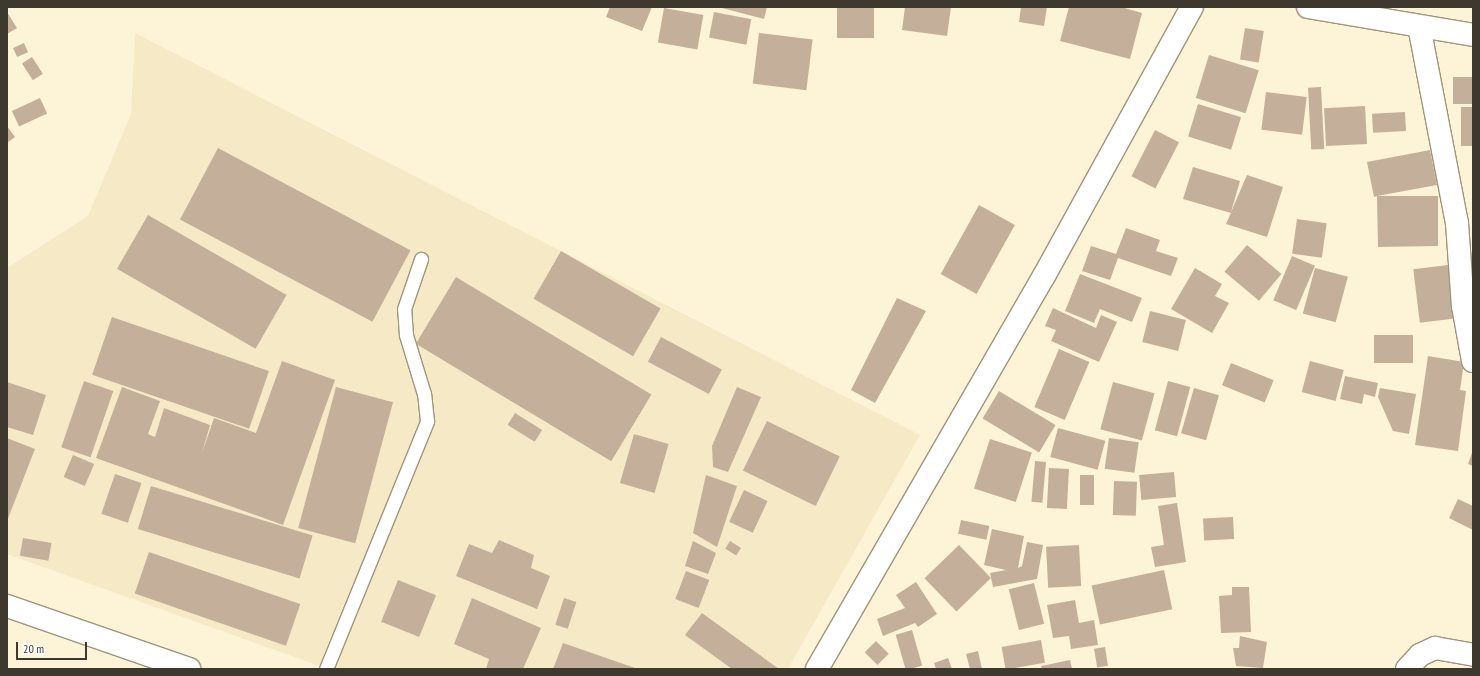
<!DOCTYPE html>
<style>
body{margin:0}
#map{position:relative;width:1480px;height:676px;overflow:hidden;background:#fdf3d7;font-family:"PT Sans Narrow",sans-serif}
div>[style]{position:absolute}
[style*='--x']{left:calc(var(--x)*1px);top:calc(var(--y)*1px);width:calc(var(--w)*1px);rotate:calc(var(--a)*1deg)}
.built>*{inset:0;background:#f6e9c6}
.building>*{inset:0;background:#c4b09a;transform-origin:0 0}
.roads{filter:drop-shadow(1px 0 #9e957b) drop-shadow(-1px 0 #9e957b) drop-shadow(0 1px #9e957b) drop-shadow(0 -1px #9e957b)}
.lane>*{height:13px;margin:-6.5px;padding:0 6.5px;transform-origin:6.5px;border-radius:6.5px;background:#fff}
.street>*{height:22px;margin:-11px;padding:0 11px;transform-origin:11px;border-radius:11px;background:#fff}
.secondary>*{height:22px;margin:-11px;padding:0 11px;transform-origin:11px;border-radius:11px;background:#fff}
span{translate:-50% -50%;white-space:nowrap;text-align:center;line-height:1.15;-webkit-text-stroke:4px #fff;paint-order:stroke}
.frame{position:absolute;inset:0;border:8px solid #3d392e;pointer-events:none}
.scale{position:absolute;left:16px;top:642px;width:71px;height:18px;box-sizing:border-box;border:2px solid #3d392e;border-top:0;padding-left:5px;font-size:12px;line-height:14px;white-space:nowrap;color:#3d392e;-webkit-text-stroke:3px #fff;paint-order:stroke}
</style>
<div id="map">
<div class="built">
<i style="clip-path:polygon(135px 33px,920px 435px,788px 669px,328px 669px,7px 554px,7px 268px,88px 216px,131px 114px)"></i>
</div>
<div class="building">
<i style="clip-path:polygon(610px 7px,652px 7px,642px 31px,606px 17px)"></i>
<i style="clip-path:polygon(718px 7px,767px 7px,764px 19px)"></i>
<i style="left:837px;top:7px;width:37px;height:31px"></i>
<i style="clip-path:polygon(905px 7px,951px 7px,947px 36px,902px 30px)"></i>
<i style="clip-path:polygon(1021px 7px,1047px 7px,1044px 26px,1019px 22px)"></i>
<i style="clip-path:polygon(1069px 7px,1121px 7px,1142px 13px,1130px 59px,1060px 41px)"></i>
<i style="left:664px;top:8px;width:40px;height:35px;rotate:10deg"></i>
<i style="clip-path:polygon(7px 12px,17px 28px,7px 34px)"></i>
<i style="left:714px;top:12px;width:38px;height:26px;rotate:11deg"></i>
<i style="left:1245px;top:28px;width:19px;height:32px;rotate:9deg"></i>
<i style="left:759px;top:33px;width:54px;height:51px;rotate:7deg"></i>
<i style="left:24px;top:43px;width:10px;height:12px;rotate:66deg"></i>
<i style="left:1209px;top:55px;width:52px;height:45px;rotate:17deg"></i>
<i style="left:32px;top:57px;width:20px;height:12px;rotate:57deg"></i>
<i style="left:1453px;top:77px;width:20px;height:27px"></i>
<i style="left:1321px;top:87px;width:62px;height:13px;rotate:87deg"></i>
<i style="left:1266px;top:92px;width:41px;height:38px;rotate:7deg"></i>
<i style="left:40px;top:98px;width:17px;height:31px;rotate:65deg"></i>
<i style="left:1198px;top:104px;width:45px;height:34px;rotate:17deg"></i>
<i style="left:1365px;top:106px;width:38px;height:41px;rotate:87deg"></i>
<i style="left:1461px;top:107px;width:12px;height:39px"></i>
<i style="left:1405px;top:112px;width:19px;height:33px;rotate:87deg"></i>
<i style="clip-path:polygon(7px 126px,15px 137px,7px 143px)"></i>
<i style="left:1155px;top:130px;width:27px;height:52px;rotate:27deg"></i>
<i style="left:218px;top:148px;width:218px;height:81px;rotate:28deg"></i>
<i style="clip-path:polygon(1430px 150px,1437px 185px,1377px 196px,1438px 196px,1438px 246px,1378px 247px,1377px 196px,1374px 197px,1367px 162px)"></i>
<i style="clip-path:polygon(1193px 167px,1240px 181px,1231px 212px,1247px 175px,1283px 187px,1267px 237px,1226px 224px,1231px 213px,1183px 199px)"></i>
<i style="left:979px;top:205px;width:41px;height:79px;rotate:29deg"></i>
<i style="left:148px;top:215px;width:160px;height:62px;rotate:30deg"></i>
<i style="left:1297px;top:219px;width:30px;height:35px;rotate:8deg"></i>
<i style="clip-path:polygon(1126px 228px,1160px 240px,1156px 251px,1178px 258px,1171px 276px,1118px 258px,1110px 280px,1082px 271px,1091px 246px,1116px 254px)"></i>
<i style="left:1247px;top:245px;width:45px;height:35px;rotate:40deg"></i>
<i style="left:561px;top:251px;width:115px;height:55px;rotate:30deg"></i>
<i style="left:1292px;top:256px;width:25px;height:48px;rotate:23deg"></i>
<i style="left:1448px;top:265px;width:54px;height:35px;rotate:83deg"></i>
<i style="clip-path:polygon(1195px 268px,1222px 284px,1215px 296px,1229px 303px,1212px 333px,1171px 309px)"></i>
<i style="left:1315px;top:268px;width:34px;height:47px;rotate:15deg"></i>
<i style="clip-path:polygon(1080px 274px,1142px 298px,1132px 322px,1100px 309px,1094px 323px,1065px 311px)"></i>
<i style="left:456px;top:277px;width:228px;height:78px;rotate:31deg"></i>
<i style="clip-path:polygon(897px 298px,926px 311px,875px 403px,851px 390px)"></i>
<i style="clip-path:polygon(1053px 308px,1096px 328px,1101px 315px,1117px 322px,1099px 362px,1051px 341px,1056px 330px,1045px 326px)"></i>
<i style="left:1150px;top:311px;width:37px;height:32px;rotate:14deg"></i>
<i style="left:112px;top:317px;width:166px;height:61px;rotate:19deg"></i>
<i style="left:1374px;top:335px;width:39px;height:28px"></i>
<i style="left:661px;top:337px;width:69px;height:28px;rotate:28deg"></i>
<i style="left:1059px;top:349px;width:33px;height:63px;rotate:23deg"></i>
<i style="clip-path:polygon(1428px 356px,1464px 362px,1460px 390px,1466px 391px,1458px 451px,1415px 445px)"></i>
<i style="clip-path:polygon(282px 361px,335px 380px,283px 525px,96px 458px,122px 387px,160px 401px,148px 434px,155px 437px,164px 408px,210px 425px,202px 453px,214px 418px,256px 433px)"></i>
<i style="left:1310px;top:361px;width:35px;height:32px;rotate:15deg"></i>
<i style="left:1231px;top:363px;width:46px;height:24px;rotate:22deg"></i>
<i style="clip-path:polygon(1345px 376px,1378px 383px,1375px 397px,1364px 394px,1362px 404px,1340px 399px)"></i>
<i style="left:84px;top:381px;width:31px;height:70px;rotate:19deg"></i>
<i style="left:1168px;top:381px;width:23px;height:51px;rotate:15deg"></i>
<i style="clip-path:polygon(7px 382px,46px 395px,33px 435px,7px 427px)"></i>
<i style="left:1113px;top:382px;width:43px;height:49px;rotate:15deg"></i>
<i style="left:336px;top:387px;width:59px;height:146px;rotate:15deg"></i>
<i style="clip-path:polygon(737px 387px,761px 397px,728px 472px,713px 467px,712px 446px)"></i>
<i style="left:1194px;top:388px;width:26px;height:47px;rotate:16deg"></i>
<i style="clip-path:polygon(1380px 388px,1416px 394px,1409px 434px,1393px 431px,1378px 397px)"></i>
<i style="left:999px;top:391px;width:66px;height:32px;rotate:31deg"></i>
<i style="left:515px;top:413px;width:32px;height:14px;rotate:32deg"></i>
<i style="left:767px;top:421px;width:81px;height:55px;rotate:26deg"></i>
<i style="left:1058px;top:428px;width:49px;height:30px;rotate:15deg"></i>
<i style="left:634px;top:434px;width:36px;height:51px;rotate:16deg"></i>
<i style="clip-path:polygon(7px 438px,35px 449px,7px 521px)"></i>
<i style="left:1109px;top:438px;width:30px;height:31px;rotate:8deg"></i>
<i style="left:990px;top:439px;width:44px;height:52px;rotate:18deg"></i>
<i style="clip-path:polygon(1473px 450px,1473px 466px,1468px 464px)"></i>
<i style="left:73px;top:455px;width:23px;height:24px;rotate:23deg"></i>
<i style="left:1035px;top:461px;width:11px;height:41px;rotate:5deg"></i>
<i style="left:1049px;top:468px;width:20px;height:40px;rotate:3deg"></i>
<i style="left:1174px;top:472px;width:25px;height:35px;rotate:85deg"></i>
<i style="left:115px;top:474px;width:28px;height:42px;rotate:19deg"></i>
<i style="clip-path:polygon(706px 475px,737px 486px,717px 547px,693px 533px)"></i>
<i style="left:1080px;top:475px;width:14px;height:30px"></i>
<i style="left:1114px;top:481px;width:23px;height:34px;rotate:2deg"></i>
<i style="left:151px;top:486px;width:169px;height:45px;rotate:17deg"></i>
<i style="left:744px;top:490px;width:26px;height:35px;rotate:25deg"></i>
<i style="clip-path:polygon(1458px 499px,1473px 506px,1473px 530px,1449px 518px)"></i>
<i style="clip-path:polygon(1177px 503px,1186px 562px,1155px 567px,1151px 547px,1164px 545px,1158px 506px)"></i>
<i style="left:1233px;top:517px;width:22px;height:30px;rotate:87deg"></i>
<i style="left:961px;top:520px;width:29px;height:14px;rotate:12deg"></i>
<i style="clip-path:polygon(992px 529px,1024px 536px,1018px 568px,1022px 566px,1027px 542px,1043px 545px,1037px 579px,993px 587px,990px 573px,1006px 570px,984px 565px)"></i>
<i style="left:23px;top:538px;width:29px;height:18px;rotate:10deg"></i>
<i style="clip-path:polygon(499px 540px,534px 555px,531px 568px,550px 576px,537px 609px,456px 576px,469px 544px,492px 553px)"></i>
<i style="clip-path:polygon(693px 541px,716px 553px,708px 574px,685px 566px)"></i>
<i style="left:730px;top:541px;width:13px;height:9px;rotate:32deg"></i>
<i style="left:959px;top:545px;width:46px;height:48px;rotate:46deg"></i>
<i style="left:1079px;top:545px;width:41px;height:33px;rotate:87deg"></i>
<i style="left:149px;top:552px;width:160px;height:44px;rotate:19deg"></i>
<i style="left:1164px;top:570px;width:40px;height:74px;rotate:78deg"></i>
<i style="left:686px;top:571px;width:25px;height:30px;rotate:21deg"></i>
<i style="left:398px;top:580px;width:41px;height:45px;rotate:22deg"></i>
<i style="clip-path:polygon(916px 582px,937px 614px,918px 627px,915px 623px,883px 636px,877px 619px,905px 608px,896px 595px)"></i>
<i style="left:1034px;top:583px;width:42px;height:26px;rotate:76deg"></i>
<i style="clip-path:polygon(1232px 587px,1249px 587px,1251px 632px,1221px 633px,1219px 596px,1232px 595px)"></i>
<i style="clip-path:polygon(472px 598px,541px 628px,523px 669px,486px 669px,489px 659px,454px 644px)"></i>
<i style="left:564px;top:598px;width:13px;height:28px;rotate:18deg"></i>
<i style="clip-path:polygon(1075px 600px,1079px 623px,1094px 620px,1098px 645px,1071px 649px,1069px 636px,1053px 638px,1047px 605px)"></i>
<i style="clip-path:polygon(702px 613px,779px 669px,732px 669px,685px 635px)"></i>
<i style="left:912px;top:630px;width:37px;height:17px;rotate:74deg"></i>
<i style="clip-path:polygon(1240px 636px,1267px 642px,1263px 668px,1236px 666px,1233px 648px,1239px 648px)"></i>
<i style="left:1041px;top:640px;width:23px;height:40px;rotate:80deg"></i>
<i style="left:876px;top:641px;width:18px;height:16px;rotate:45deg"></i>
<i style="clip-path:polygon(563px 643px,638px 669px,553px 669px)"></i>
<i style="left:1105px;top:647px;width:19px;height:11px;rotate:81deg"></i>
<i style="clip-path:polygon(978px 651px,982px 669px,970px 669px,966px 654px)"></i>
<i style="clip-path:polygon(948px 658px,952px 669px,936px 669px,934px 663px)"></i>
<i style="clip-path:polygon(1070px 660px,1072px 669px,1042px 669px,1041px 666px)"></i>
</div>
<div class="roads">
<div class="lane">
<i style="--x:326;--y:669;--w:268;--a:-67.8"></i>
<i style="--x:427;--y:421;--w:27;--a:-96"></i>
<i style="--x:424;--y:394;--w:62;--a:-107"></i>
<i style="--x:406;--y:335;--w:26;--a:-94"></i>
<i style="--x:404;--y:309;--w:53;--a:-71.2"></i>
</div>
<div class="street">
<i style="--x:1419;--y:26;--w:201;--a:79.1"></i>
<i style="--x:1457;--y:223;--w:83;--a:85.9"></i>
<i style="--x:1463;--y:306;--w:56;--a:79.7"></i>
<i style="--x:7;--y:606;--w:193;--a:19.1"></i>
<i style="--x:1407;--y:669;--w:19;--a:-47"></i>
<i style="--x:1420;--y:655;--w:17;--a:-25"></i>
<i style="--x:1435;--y:648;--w:39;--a:10"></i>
</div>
<div class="secondary">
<i style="--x:1308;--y:7;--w:167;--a:9.6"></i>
<i style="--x:817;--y:669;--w:454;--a:-60"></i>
<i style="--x:1044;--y:276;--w:307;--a:-61.2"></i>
</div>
</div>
<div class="frame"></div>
<div class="scale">20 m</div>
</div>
